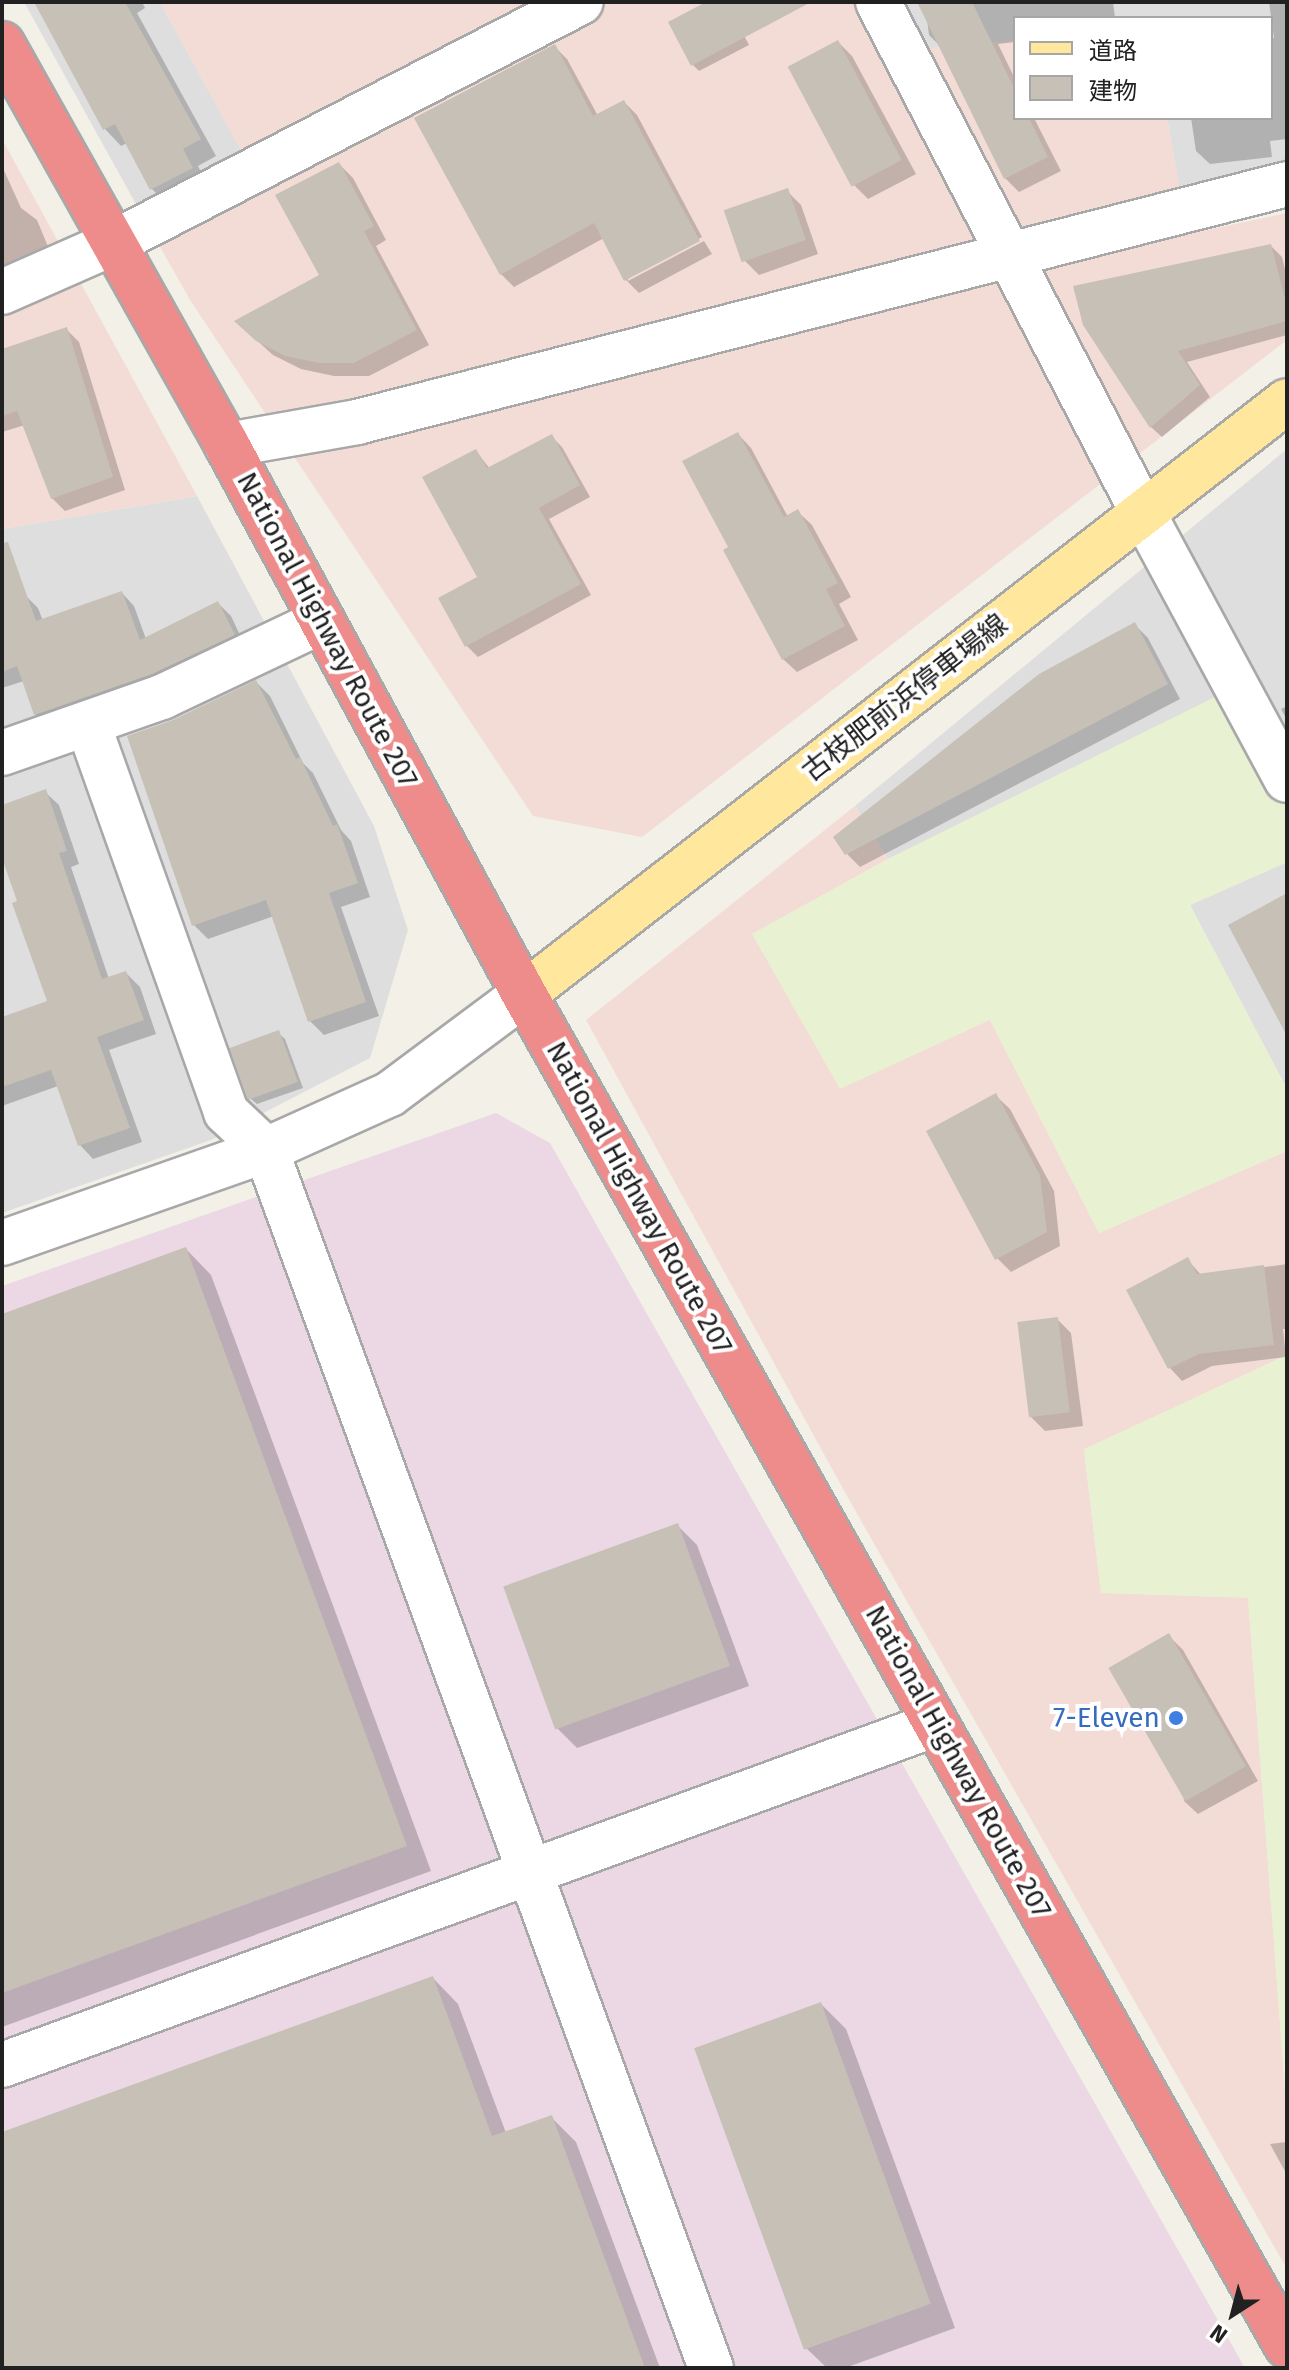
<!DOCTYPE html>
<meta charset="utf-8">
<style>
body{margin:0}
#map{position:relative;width:1289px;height:2370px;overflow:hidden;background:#f2f0e7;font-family:"Fira Sans","Noto Sans JP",sans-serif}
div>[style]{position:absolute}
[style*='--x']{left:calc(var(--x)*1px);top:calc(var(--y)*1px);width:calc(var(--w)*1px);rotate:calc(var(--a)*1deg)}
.residential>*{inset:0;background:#dfdede}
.commercial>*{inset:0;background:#f3dcd5}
.industrial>*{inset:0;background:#ebd8e4}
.farmland>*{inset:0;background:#e8f1d1}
.shadow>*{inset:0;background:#0003}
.building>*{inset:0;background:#c7c0b6;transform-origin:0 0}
.roads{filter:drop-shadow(2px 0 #a8a8a8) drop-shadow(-2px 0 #a8a8a8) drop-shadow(0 2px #a8a8a8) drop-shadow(0 -2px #a8a8a8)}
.minor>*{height:44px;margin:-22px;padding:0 22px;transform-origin:22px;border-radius:22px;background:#fff}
.major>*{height:44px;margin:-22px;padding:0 22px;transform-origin:22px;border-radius:22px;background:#ffe89e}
.highway>*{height:44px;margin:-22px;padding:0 22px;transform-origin:22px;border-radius:22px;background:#ed8c8b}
.dots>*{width:22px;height:22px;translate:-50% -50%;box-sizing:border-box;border:4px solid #fff;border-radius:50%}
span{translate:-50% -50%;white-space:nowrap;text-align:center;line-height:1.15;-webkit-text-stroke:8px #fff;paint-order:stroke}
.street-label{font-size:28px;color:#212121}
.shop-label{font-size:28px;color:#366cbe}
.right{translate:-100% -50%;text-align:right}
.frame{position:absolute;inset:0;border:4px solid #212121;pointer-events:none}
.legend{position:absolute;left:1013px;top:16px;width:260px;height:104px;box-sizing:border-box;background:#fff;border:2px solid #a6a6a6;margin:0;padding:10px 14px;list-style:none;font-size:24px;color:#212121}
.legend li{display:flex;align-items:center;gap:16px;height:40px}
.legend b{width:40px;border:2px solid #a6a6a6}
.north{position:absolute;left:1193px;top:2274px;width:80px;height:80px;-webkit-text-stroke:6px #fff;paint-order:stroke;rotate:216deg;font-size:22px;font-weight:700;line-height:32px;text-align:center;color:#212121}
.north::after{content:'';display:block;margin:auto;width:28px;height:36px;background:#212121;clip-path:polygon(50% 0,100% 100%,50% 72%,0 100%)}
</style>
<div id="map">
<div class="residential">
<i style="clip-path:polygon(24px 2px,160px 2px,257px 179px,152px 233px)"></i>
<i style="clip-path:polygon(861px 2px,1287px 2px,1287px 160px,1179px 187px,1167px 118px,1271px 118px,1271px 18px,1015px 18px,1015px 41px,885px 52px)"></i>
<i style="clip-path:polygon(1287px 449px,1287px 794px,1229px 691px,888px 859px,855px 806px)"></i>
<i style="clip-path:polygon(197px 496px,374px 826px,408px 930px,370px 1058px,211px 1140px,2px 1213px,2px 529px)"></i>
<i style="clip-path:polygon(1287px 862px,1287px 1089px,1190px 905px)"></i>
</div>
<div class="commercial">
<i style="clip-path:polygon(160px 2px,861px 2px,886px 52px,1015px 41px,1015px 118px,1167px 118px,1188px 234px,1287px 213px,1287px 340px,642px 837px,533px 816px,192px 303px,152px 233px,256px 178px)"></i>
<i style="clip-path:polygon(2px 139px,197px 496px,2px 529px)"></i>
<i style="clip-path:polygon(855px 806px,888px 859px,752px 934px,990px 1020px,1099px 1233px,1287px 1151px,1287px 1355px,1084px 1450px,1101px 1593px,1248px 1597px,1287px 2116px,1287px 2269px,847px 1496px,586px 1020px)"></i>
</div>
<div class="industrial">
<i style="clip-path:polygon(496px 1113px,550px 1143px,1245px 2368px,2px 2368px,2px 1286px)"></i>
</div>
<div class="farmland">
<i style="clip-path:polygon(1229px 690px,1287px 794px,1287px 862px,1190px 905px,1287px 1089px,1287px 1151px,1099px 1233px,990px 1020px,840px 1089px,752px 934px,888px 859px)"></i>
<i style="clip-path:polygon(1287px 1355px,1287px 2116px,1248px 1598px,1101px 1593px,1084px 1449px)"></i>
</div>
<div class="shadow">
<i style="clip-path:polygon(36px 2px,142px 2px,145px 8px,137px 13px,216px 156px,198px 166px,208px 185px,169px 206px,152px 189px,127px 143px,121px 146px,105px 129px)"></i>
<i style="clip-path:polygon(710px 2px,727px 3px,749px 45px,699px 71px,693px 65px)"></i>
<i style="clip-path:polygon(925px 2px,1113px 2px,1115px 18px,1015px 18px,1015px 42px,998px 44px,1015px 79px,1015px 118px,1034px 118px,1061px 171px,1019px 192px,1005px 178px,942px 48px,929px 35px)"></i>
<i style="clip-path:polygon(1269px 2px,1287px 2px,1287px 139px,1270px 141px,1272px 157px,1210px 164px,1196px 151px,1191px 118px,1271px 118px,1271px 38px,1274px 38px)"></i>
<i style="clip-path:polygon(838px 42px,852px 56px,916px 174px,868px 199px,854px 185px,790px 67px)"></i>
<i style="clip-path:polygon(554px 46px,567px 59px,598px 116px,624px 102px,637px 115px,702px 237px,628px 277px,628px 281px,704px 241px,712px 254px,639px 293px,626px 280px,604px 238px,514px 287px,501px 274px)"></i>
<i style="clip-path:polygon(339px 164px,353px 178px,386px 240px,376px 246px,429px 345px,369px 376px,334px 376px,301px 369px,273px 355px,250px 334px,322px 276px)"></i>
<i style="clip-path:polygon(2px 166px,21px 208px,37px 220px,54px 261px,2px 287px)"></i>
<i style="clip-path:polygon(787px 191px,801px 205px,818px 254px,759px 275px,745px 261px)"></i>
<i style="clip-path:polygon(1271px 246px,1282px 257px,1287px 277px,1287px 335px,1187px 362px,1210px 397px,1162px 437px,1151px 427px,1085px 325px)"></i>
<i style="clip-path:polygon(66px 329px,79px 342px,125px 490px,65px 511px,52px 498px,25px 425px,2px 432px,2px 351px)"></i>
<i style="clip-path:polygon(738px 434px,751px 448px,788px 517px,798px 512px,812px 525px,851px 597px,839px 604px,858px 640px,797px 672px,783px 659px,731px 548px)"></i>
<i style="clip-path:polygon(551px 436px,562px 447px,590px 497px,549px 519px,591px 595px,478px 657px,467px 646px,441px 598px,480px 578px,476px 451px,490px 469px)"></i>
<i style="clip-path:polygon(122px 593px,134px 606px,146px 639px,218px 603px,231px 616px,246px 648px,48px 727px,35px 714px,24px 681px,2px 688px,2px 603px,25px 595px,38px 608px,43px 621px)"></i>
<i style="clip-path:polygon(1134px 624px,1148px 638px,1180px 699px,860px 867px,847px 854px)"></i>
<i style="clip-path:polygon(256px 682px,270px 696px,303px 763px,313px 773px,341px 830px,351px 841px,370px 897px,341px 907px,379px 1016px,324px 1035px,310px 1021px,274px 916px,208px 939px,194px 925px,173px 721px)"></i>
<i style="clip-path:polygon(1287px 706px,1287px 720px,1281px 709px)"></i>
<i style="clip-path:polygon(45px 792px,59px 805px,79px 864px,71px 867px,109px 979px,126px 973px,140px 987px,156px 1034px,109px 1050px,142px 1142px,93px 1159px,80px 1145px,58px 1086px,2px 1106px,2px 1019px,49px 1003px,2px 852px,2px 807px)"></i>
<i style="clip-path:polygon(278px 1033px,285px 1039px,303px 1088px,257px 1104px,250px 1098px)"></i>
<i style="clip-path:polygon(996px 1096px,1010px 1109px,1054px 1191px,1060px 1246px,1011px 1272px,997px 1258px)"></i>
<i style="clip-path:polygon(186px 1249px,211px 1275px,431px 1871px,2px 2027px,2px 1316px)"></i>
<i style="clip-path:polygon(1188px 1260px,1202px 1276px,1287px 1264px,1287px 1329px,1283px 1329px,1286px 1357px,1212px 1366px,1182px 1381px,1170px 1368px)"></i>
<i style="clip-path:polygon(1057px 1319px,1071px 1333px,1083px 1426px,1045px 1431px,1031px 1417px)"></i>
<i style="clip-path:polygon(677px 1525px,697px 1545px,749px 1686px,577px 1748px,557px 1728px)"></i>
<i style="clip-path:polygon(1169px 1636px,1183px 1650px,1258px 1781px,1198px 1814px,1184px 1801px)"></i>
<i style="clip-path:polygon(433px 1978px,458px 2004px,506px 2133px,551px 2117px,576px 2142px,660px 2368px,2px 2368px,2px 2135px)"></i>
<i style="clip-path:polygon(821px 2004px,846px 2029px,955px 2328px,845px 2368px,827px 2368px,806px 2348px)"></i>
<i style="clip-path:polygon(1287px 2142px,1287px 2175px,1270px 2144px)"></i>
</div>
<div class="building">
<i style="clip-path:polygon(34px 2px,125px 2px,201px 139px,183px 149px,193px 168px,150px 190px,115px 124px,103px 130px)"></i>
<i style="clip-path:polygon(706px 2px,811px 2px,691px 66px,668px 22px)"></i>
<i style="clip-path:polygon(917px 2px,972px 2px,1015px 90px,1015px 118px,1029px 118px,1048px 157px,1004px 179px)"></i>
<i style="left:838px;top:40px;width:136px;height:57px;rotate:62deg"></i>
<i style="clip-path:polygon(555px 44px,593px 116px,624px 100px,700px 241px,624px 281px,594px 223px,500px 275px,414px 118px)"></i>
<i style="clip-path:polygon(339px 162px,374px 226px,364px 231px,417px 330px,354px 363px,319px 363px,285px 356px,256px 341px,234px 321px,319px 275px,275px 195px)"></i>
<i style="left:788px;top:188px;width:55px;height:68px;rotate:71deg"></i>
<i style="clip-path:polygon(1271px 244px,1287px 306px,1287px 321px,1178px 351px,1200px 385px,1150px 428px,1083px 325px,1073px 286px)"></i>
<i style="clip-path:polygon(67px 327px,113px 477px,51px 499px,17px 411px,2px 416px,2px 349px)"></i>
<i style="clip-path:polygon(738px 432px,784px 517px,798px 509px,838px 583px,826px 589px,845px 626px,782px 660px,723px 550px,728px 547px,682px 461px)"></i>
<i style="clip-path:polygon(552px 434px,580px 485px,539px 508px,581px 584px,465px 647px,438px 598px,477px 577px,422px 477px,476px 449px,487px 468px)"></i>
<i style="clip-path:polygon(8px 542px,36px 621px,122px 591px,140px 640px,218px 601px,235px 635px,152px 674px,34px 715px,17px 666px,2px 672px,2px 543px)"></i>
<i style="clip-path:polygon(1135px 622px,1168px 684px,845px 855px,833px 837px,1039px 674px)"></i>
<i style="clip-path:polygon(256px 680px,296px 759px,300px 757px,333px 826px,337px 824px,358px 883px,329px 893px,366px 1002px,308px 1022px,266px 900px,192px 926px,127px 736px,173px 720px)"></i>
<i style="clip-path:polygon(46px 789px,67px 851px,59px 853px,102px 979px,126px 971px,144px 1020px,97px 1037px,130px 1128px,78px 1146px,51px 1070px,2px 1087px,2px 1017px,47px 1001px,12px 903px,17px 901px,2px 858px,2px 805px)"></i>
<i style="clip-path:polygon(1287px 893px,1287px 1036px,1228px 925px)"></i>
<i style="left:279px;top:1030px;width:55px;height:53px;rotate:70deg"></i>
<i style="clip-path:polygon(996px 1093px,1040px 1175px,1047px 1232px,995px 1260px,926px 1131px)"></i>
<i style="clip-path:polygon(186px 1247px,407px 1846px,2px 1993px,2px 1314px)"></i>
<i style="clip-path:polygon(1188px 1257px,1197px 1274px,1264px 1265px,1274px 1345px,1199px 1354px,1168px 1369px,1126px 1290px)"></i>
<i style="left:1058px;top:1317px;width:96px;height:41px;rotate:83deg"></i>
<i style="left:678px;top:1523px;width:152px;height:186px;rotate:70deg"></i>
<i style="left:1169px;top:1633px;width:154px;height:70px;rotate:60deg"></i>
<i style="clip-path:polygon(433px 1976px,492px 2136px,552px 2115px,645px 2368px,2px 2368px,2px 2132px)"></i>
<i style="left:821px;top:2002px;width:321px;height:135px;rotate:70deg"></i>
</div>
<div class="roads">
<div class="minor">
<i style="--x:878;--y:2;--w:576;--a:62.59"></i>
<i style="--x:1143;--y:513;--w:303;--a:61.7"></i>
<i style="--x:2;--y:292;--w:121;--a:-23.8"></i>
<i style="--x:113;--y:243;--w:526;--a:-27.25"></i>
<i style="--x:227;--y:445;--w:132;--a:-10"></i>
<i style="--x:357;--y:422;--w:960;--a:-14.35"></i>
<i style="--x:88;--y:724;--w:412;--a:70.4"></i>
<i style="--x:226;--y:1112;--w:55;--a:43.5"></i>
<i style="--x:266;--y:1150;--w:1297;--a:69.93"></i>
<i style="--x:2;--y:753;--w:170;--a:-19.3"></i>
<i style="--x:162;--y:697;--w:177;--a:-25.4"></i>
<i style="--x:2;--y:1243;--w:280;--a:-19.4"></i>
<i style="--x:266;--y:1150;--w:136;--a:-24.3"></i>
<i style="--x:390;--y:1094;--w:167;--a:-36.7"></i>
<i style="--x:2;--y:2065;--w:994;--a:-20.06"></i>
</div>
<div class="major">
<i style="--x:524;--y:994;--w:966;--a:-37.85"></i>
</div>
<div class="highway">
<i style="--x:2;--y:44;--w:460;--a:60.7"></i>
<i style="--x:227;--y:445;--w:624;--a:61.59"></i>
<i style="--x:524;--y:994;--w:1552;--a:60.56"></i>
</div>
</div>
<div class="dots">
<i style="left:1176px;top:1718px;background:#3f7fe0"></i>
</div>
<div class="street-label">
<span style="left:327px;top:630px;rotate:62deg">National Highway Route 207</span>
<span style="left:905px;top:698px;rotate:-38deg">古枝肥前浜停車場線</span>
<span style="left:639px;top:1198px;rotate:61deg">National Highway Route 207</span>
<span style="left:958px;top:1762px;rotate:61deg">National Highway Route 207</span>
</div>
<div class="shop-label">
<span class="right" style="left:1160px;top:1718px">7-Eleven</span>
</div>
<div class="frame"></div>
<ul class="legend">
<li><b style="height:10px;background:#ffe89e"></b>道路</li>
<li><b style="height:22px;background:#c7c0b6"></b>建物</li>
</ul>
<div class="north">N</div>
</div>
